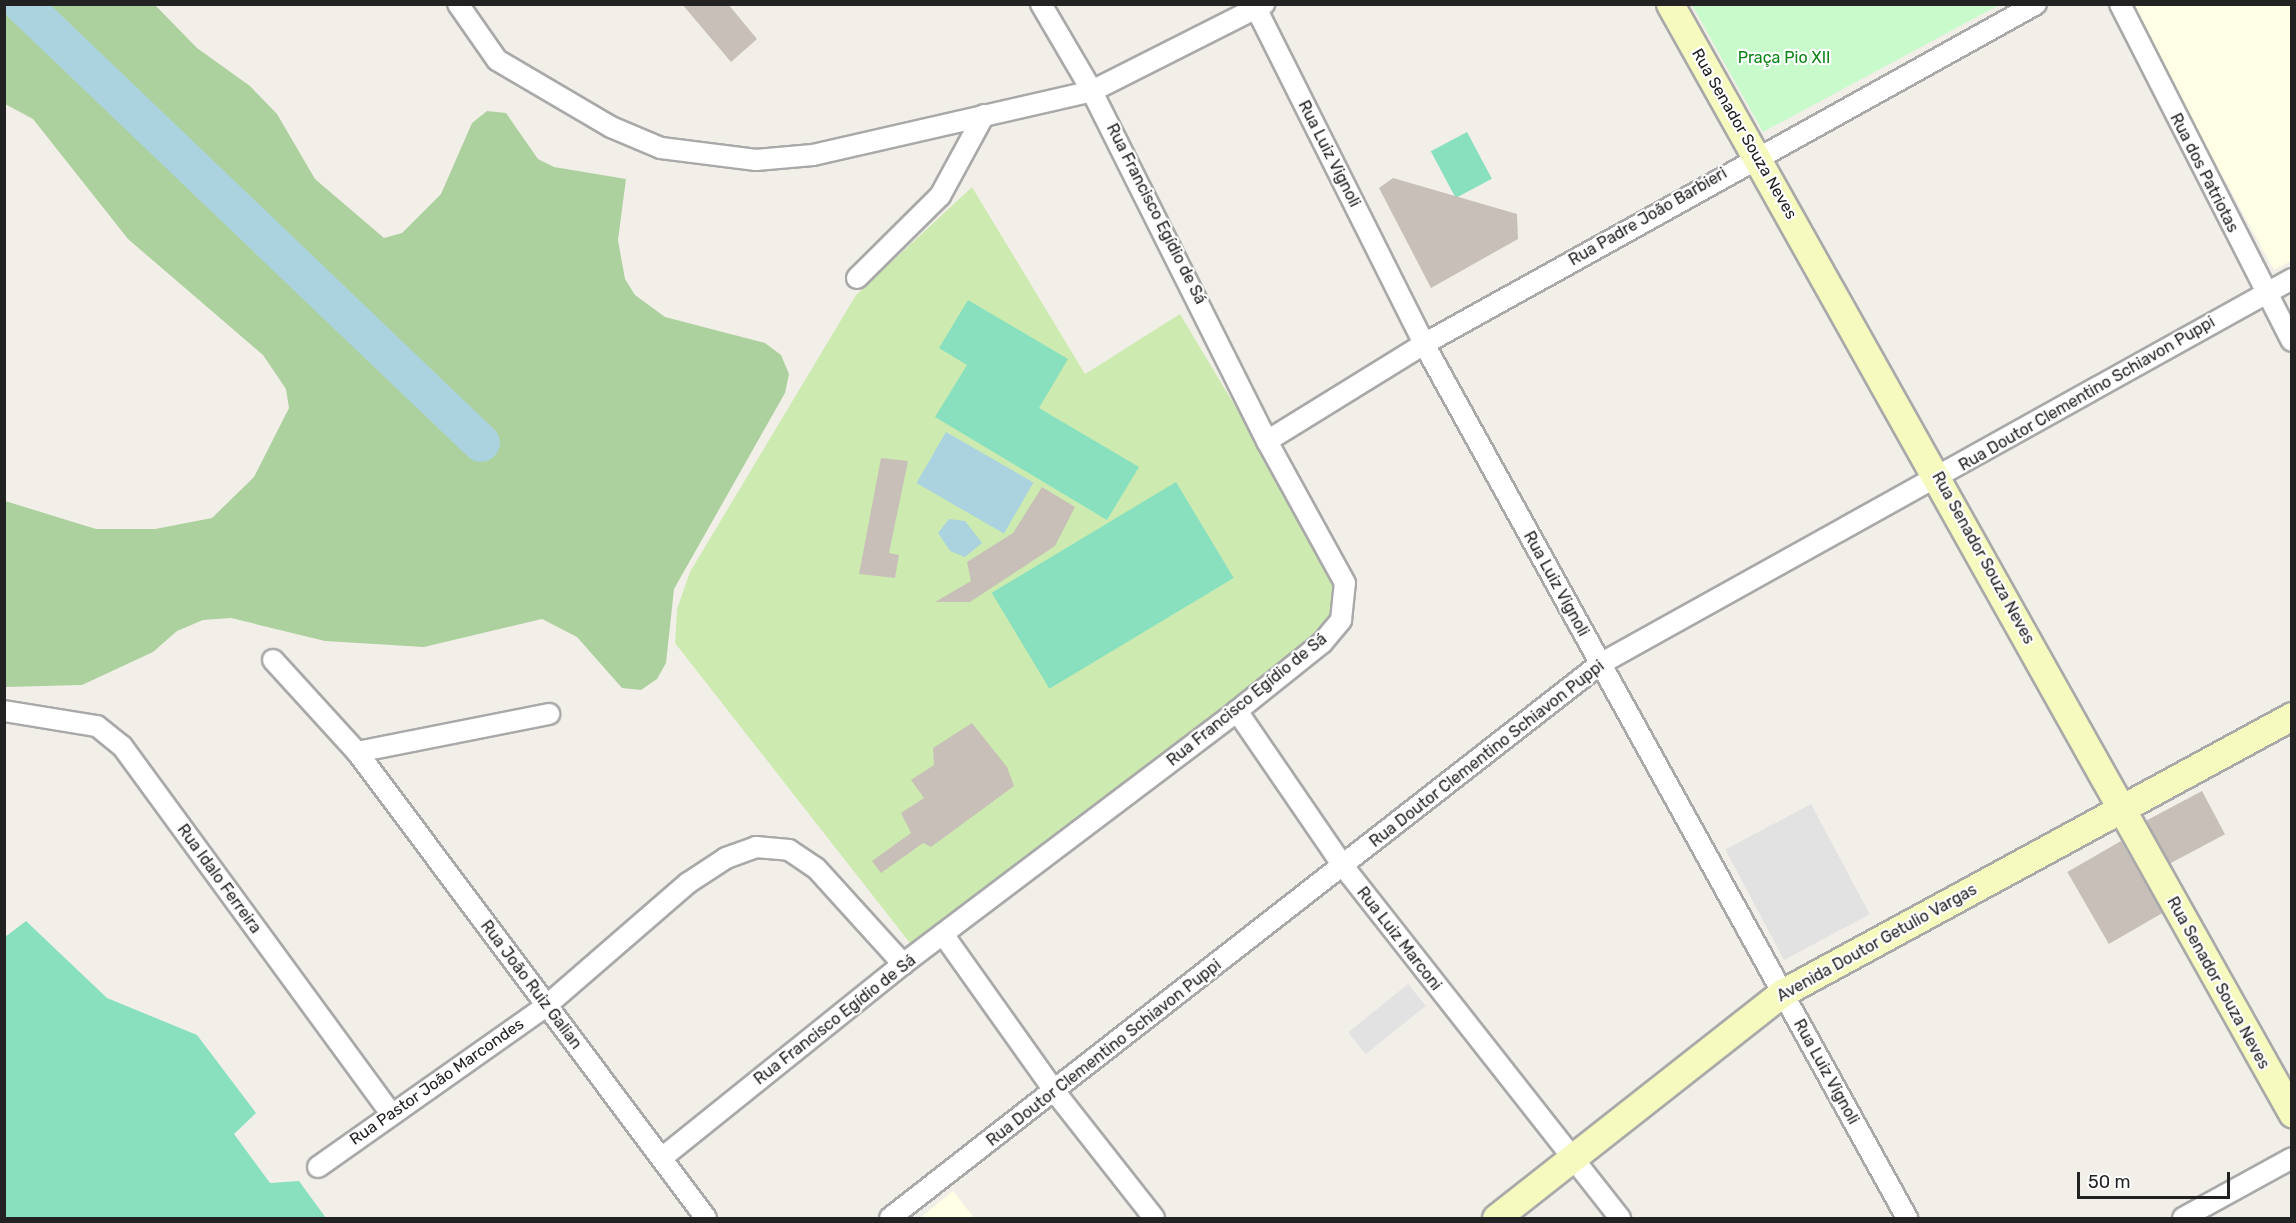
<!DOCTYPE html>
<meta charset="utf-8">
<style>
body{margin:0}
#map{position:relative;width:2296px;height:1223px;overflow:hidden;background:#f2efe9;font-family:Rubik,sans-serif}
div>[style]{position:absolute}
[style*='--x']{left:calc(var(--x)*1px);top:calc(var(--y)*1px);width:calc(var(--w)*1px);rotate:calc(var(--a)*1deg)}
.education>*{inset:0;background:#ffffe5}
.grass>*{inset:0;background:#cdebb0}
.forest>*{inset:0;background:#add19e}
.park>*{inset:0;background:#c8facc}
.pitch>*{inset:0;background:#88e0be;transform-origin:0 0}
.parking>*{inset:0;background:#e2e2e2;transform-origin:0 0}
.water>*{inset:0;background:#aad3df;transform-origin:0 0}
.river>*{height:38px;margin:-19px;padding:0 19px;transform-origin:19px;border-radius:19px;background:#aad3df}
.building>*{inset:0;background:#c7bfb8;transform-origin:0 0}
.roads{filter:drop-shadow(2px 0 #a9a9a9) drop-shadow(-2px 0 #a9a9a9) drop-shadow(0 2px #a9a9a9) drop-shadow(0 -2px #a9a9a9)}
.street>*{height:20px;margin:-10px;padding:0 10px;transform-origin:10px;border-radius:10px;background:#fff}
.secondary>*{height:27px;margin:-13.5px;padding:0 13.5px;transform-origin:13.5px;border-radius:13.5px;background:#f7fabf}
span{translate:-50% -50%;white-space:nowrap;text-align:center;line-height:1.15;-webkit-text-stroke:4.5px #fff;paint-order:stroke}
.park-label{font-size:16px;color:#0c8416}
.street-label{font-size:16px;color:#222}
.frame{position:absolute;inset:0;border:6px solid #222;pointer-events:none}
.scale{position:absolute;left:2077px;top:1172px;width:153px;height:27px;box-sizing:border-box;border:3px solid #222;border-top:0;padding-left:8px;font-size:18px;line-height:21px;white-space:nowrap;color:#222;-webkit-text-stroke:4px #fff;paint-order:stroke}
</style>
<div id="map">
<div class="education">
<i style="clip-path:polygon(2129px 5px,2291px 5px,2291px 261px,2274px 270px)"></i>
<i style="clip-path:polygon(953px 1191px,974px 1218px,920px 1218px)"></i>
</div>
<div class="grass">
<i style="clip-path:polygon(972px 187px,1085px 374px,1180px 314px,1338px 578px,1333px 617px,1314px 641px,917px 952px,675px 643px,677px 609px,690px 572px,856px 295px)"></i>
</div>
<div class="forest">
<i style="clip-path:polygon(5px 4px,155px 5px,197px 48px,250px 86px,277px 114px,315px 179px,384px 238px,402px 233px,441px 194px,472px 123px,487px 111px,506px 113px,538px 159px,554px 167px,626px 179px,618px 240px,625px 279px,635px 295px,665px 317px,765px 343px,781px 355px,789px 374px,785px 393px,674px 589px,666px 663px,657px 679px,641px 690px,622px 688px,577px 637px,542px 619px,424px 647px,325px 641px,231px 618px,203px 620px,177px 631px,153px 652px,82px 685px,5px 687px,5px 501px,96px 529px,155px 529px,212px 518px,254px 477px,289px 408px,286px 389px,263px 355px,128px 239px,33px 119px,5px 104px)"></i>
</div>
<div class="park">
<i style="clip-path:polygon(1692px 5px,1999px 5px,1763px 132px)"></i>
</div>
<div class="pitch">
<i style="left:1467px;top:132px;width:53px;height:41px;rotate:62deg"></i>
<i style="clip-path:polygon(968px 300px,1068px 359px,1039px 408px,1139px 467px,1107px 520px,935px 417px,967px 365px,939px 348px)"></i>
<i style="left:1176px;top:482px;width:112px;height:215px;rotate:59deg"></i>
<i style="clip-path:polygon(26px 921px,107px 998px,197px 1035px,256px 1113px,234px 1134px,270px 1183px,299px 1181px,326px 1218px,5px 1218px,5px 937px)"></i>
</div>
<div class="parking">
<i style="left:1811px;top:804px;width:125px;height:97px;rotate:62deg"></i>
<i style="left:1408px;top:984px;width:28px;height:77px;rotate:51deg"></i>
</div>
<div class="water">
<i style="left:946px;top:432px;width:101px;height:59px;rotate:30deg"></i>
<i style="clip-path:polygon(949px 519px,965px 521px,982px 543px,965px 557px,950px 551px,938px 533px)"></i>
</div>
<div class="river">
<i style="--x:22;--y:4;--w:635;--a:43.72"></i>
</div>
<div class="building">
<i style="clip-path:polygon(682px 4px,728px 4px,757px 39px,731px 62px)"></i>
<i style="clip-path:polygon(1393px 178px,1517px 214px,1518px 239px,1431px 288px,1379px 188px)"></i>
<i style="clip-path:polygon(881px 458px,908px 461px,889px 553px,899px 555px,895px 578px,859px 574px)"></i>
<i style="clip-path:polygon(1042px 487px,1075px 507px,1055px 546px,970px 602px,935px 602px,971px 581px,967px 562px,1013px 533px)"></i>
<i style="clip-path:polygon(972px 723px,1007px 767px,1014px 786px,931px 847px,923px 843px,881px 873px,872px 861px,911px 833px,901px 813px,924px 798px,911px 780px,934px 765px,933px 748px)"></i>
<i style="left:2202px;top:791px;width:49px;height:64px;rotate:62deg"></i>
<i style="left:2121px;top:841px;width:83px;height:62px;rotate:60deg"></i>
</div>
<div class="roads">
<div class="street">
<i style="--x:458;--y:4;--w:68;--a:55.1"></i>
<i style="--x:497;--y:60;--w:132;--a:30.4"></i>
<i style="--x:611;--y:127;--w:54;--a:22.8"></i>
<i style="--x:661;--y:148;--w:96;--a:7.2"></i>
<i style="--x:756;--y:160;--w:57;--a:-5"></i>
<i style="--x:813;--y:155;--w:286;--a:-12.9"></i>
<i style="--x:1092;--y:91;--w:193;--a:-26.8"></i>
<i style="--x:1254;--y:4;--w:380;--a:63.4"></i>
<i style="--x:1424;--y:344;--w:999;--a:61.07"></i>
<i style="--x:2120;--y:4;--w:378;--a:63"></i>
<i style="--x:857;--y:278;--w:117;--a:-44.7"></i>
<i style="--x:940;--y:196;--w:92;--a:-61.5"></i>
<i style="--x:1267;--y:441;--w:185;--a:-31.7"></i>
<i style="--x:1424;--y:344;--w:700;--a:-29.05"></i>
<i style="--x:273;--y:660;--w:125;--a:47.6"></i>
<i style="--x:357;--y:752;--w:582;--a:53.17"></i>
<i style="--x:4;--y:711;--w:94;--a:9.2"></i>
<i style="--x:97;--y:726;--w:32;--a:39"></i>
<i style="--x:122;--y:746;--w:455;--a:53.8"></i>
<i style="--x:1237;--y:711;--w:188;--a:55.6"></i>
<i style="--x:1343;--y:866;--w:448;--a:51.8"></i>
<i style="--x:357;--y:752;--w:196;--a:-11.2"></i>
<i style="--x:945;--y:937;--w:190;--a:54.6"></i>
<i style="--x:1055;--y:1092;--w:160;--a:51.8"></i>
<i style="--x:663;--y:1157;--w:308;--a:-38.8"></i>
<i style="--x:903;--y:964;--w:419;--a:-37.1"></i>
<i style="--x:1237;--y:711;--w:109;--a:-38.7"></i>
<i style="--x:1322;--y:643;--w:30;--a:-50"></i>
<i style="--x:1341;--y:620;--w:37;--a:-84"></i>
<i style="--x:1345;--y:583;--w:162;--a:-118.8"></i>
<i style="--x:1267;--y:441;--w:391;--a:-116.6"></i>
<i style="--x:1092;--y:91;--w:101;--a:-120.4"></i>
<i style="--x:318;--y:1167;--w:279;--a:-35.2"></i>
<i style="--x:546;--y:1006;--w:188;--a:-40.9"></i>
<i style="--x:688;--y:883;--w:45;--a:-33.3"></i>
<i style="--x:726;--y:858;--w:32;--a:-20"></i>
<i style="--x:756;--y:847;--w:33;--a:5"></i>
<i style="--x:789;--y:850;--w:32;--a:34"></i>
<i style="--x:816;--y:868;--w:130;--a:47.8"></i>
<i style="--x:890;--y:1218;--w:901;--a:-37.96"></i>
<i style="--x:1600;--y:664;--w:792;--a:-29.09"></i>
<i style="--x:2183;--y:1218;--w:124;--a:-28.8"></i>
</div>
<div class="secondary">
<i style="--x:1670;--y:4;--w:1272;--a:60.71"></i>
<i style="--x:1496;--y:1218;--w:364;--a:-38.2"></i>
<i style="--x:1782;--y:993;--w:580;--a:-28.51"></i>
</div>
</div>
<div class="park-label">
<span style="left:1784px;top:58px">Praça Pio XII</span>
</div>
<div class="street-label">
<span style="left:1744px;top:134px;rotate:60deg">Rua Senador Souza Neves</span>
<span style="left:1329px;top:154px;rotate:63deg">Rua Luiz Vignoli</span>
<span style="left:2204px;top:173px;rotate:63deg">Rua dos Patriotas</span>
<span style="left:1156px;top:214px;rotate:63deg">Rua Francisco Egídio de Sá</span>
<span style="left:1648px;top:217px;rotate:-30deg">Rua Padre João Barbieri</span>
<span style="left:2087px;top:394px;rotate:-30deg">Rua Doutor Clementino Schiavon Puppi</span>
<span style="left:1983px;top:558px;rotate:61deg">Rua Senador Souza Neves</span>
<span style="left:1556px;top:584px;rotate:61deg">Rua Luiz Vignoli</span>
<span style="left:1247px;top:700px;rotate:-39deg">Rua Francisco Egídio de Sá</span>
<span style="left:1487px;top:754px;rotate:-38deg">Rua Doutor Clementino Schiavon Puppi</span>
<span style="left:219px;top:879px;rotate:54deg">Rua Idalo Ferreira</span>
<span style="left:1399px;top:939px;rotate:52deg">Rua Luiz Marconi</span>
<span style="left:1877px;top:943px;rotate:-29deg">Avenida Doutor Getulio Vargas</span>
<span style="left:2218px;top:983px;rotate:61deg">Rua Senador Souza Neves</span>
<span style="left:531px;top:985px;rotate:53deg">Rua João Ruiz Galian</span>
<span style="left:835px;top:1020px;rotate:-38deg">Rua Francisco Egídio de Sá</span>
<span style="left:1104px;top:1053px;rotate:-38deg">Rua Doutor Clementino Schiavon Puppi</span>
<span style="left:1826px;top:1072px;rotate:61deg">Rua Luiz Vignoli</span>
<span style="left:437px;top:1082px;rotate:-35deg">Rua Pastor João Marcondes</span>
</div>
<div class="frame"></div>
<div class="scale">50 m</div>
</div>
